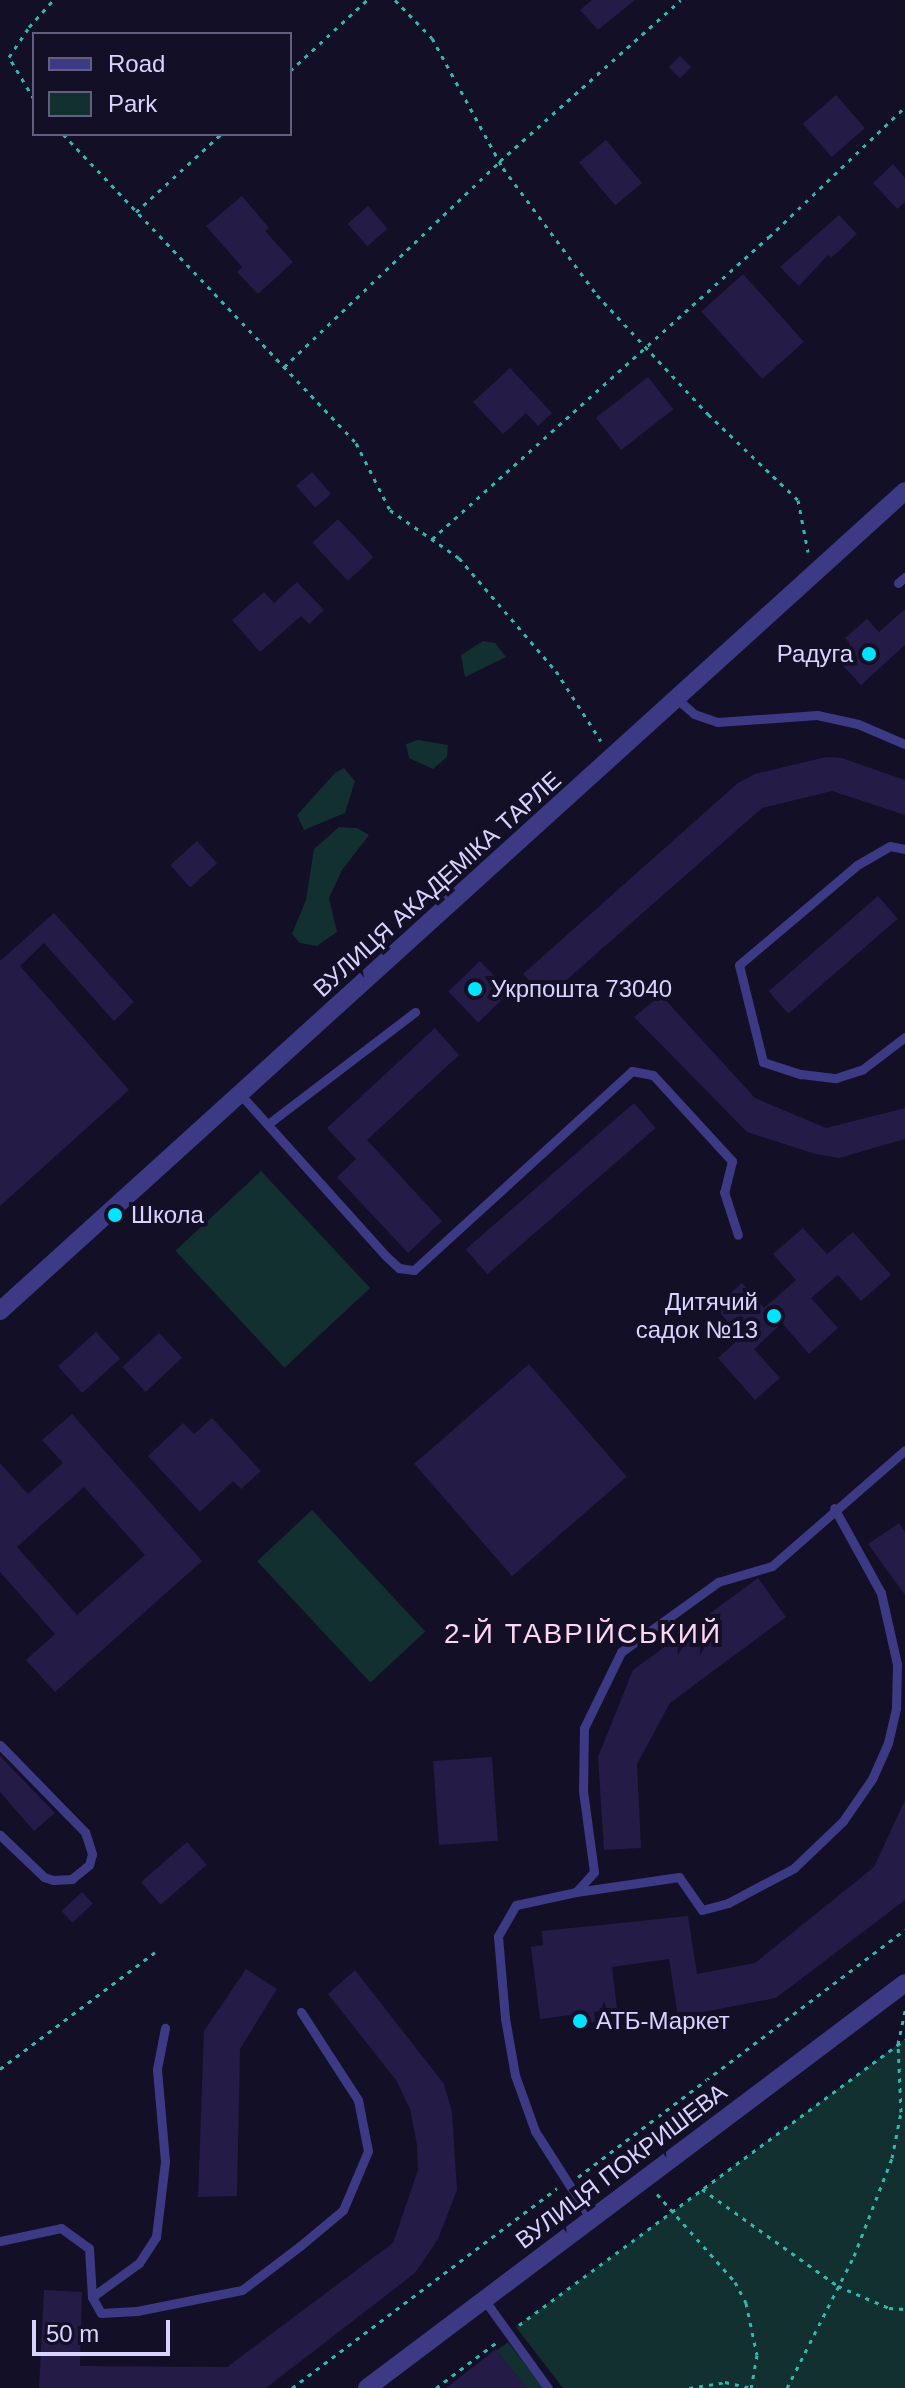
<!DOCTYPE html>
<meta charset="utf-8">
<style>
body{margin:0}
#map{position:relative;width:905px;height:2388px;overflow:hidden;background:#130f26;font-family:Arial,sans-serif}
div>[style]{position:absolute}
[style*='--x']{left:calc(var(--x)*1px);top:calc(var(--y)*1px);width:calc(var(--w)*1px);rotate:calc(var(--a)*1deg)}
.green>*{inset:0;background:#12302f;transform-origin:0 0}
.building>*{inset:0;background:#241b47;transform-origin:0 0}
.path>*{height:3px;margin-top:-1.5px;transform-origin:0;background:repeating-linear-gradient(90deg,#2fb8b0 0 4px,transparent 0 10px)}
.service>*{height:9px;margin:-4.5px;padding:0 4.5px;transform-origin:4.5px;border-radius:4.5px;background:#3d3a85}
.minor>*{height:18px;margin:-9px;padding:0 9px;transform-origin:9px;border-radius:9px;background:#3d3a85}
.dots>*{width:22px;height:22px;translate:-50% -50%;box-sizing:border-box;border:4px solid #130f26;border-radius:50%}
span{translate:-50% -50%;white-space:nowrap;text-align:center;line-height:1.15;-webkit-text-stroke:8px #130f26;paint-order:stroke}
.poi-label{font-size:24px;color:#d9d4ff}
.right{translate:-100% -50%;text-align:right}
.left{translate:0 -50%;text-align:left}
.street-label{font-size:24px;color:#d9d4ff}
.quarter-label{font-size:28px;color:#ffd6f0;letter-spacing:2px}
.legend{position:absolute;left:32px;top:32px;width:260px;height:104px;box-sizing:border-box;background:#130f26;border:2px solid #625e7d;margin:0;padding:10px 14px;list-style:none;font-size:24px;color:#d9d4ff}
.legend li{display:flex;align-items:center;gap:16px;height:40px}
.legend b{width:40px;border:2px solid #625e7d}
.scale{position:absolute;left:32px;top:2320px;width:138px;height:36px;box-sizing:border-box;border:4px solid #d9d4ff;border-top:0;padding-left:10px;font-size:24px;line-height:28px;white-space:nowrap;color:#d9d4ff;-webkit-text-stroke:6px #130f26;paint-order:stroke}
</style>
<div id="map">
<div class="green">
<i style="clip-path:polygon(483px 641px,495px 643px,506px 657px,465px 677px,461px 655px)"></i>
<i style="clip-path:polygon(418px 740px,448px 745px,447px 757px,433px 769px,409px 758px,406px 744px)"></i>
<i style="clip-path:polygon(344px 768px,355px 781px,345px 813px,304px 830px,297px 815px,335px 773px)"></i>
<i style="clip-path:polygon(339px 827px,357px 828px,369px 835px,342px 870px,329px 898px,337px 932px,317px 946px,300px 943px,292px 934px,306px 900px,314px 849px)"></i>
<i style="left:261px;top:1171px;width:160px;height:117px;rotate:47deg"></i>
<i style="left:312px;top:1510px;width:166px;height:75px;rotate:47deg"></i>
<i style="clip-path:polygon(905px 2039px,905px 2388px,563px 2388px,516px 2327px)"></i>
<i style="clip-path:polygon(508px 2342px,543px 2388px,447px 2388px)"></i>
</div>
<div class="building">
<i style="clip-path:polygon(592px 0,635px 0,598px 30px,580px 10px)"></i>
<i style="left:680px;top:56px;width:16px;height:16px;rotate:45deg"></i>
<i style="left:836px;top:95px;width:44px;height:44px;rotate:49deg"></i>
<i style="left:606px;top:140px;width:56px;height:35px;rotate:50deg"></i>
<i style="clip-path:polygon(893px 164px,905px 178px,905px 202px,897px 209px,873px 183px)"></i>
<i style="clip-path:polygon(242px 196px,269px 228px,265px 231px,293px 262px,258px 294px,237px 272px,242px 267px,206px 226px)"></i>
<i style="left:368px;top:206px;width:30px;height:27px;rotate:49deg"></i>
<i style="clip-path:polygon(839px 215px,857px 234px,831px 258px,828px 255px,799px 286px,780px 267px)"></i>
<i style="left:743px;top:274px;width:91px;height:56px;rotate:48deg"></i>
<i style="clip-path:polygon(510px 368px,552px 413px,538px 426px,526px 413px,503px 434px,473px 402px)"></i>
<i style="left:648px;top:377px;width:41px;height:66px;rotate:52deg"></i>
<i style="left:312px;top:472px;width:29px;height:21px;rotate:49deg"></i>
<i style="left:338px;top:519px;width:52px;height:35px;rotate:47deg"></i>
<i style="clip-path:polygon(297px 582px,324px 610px,309px 624px,301px 616px,260px 652px,232px 620px,264px 592px,274px 603px)"></i>
<i style="clip-path:polygon(905px 609px,905px 645px,861px 685px,836px 658px,850px 644px,845px 638px,867px 619px,879px 632px)"></i>
<i style="clip-path:polygon(826px 757px,842px 758px,905px 780px,905px 815px,832px 791px,762px 808px,546px 998px,523px 974px,738px 783px,755px 774px)"></i>
<i style="left:197px;top:841px;width:30px;height:36px;rotate:48deg"></i>
<i style="left:878px;top:896px;width:30px;height:145px;rotate:49deg"></i>
<i style="clip-path:polygon(54px 913px,134px 1002px,114px 1021px,44px 943px,20px 966px,129px 1090px,0 1206px,0 961px)"></i>
<i style="left:480px;top:961px;width:43px;height:44px;rotate:46deg"></i>
<i style="clip-path:polygon(661px 995px,755px 1098px,826px 1128px,905px 1108px,905px 1139px,839px 1158px,815px 1154px,747px 1132px,634px 1017px)"></i>
<i style="clip-path:polygon(435px 1028px,459px 1055px,367px 1140px,442px 1221px,408px 1253px,337px 1177px,356px 1159px,327px 1128px)"></i>
<i style="left:634px;top:1103px;width:33px;height:223px;rotate:49deg"></i>
<i style="clip-path:polygon(803px 1228px,827px 1254px,853px 1232px,891px 1275px,861px 1301px,838px 1275px,811px 1298px,838px 1328px,809px 1354px,782px 1323px,754px 1349px,780px 1378px,755px 1400px,718px 1358px,741px 1337px,715px 1307px,742px 1283px,764px 1308px,796px 1280px,773px 1254px)"></i>
<i style="left:96px;top:1332px;width:36px;height:51px;rotate:48deg"></i>
<i style="left:159px;top:1333px;width:34px;height:50px;rotate:47deg"></i>
<i style="left:529px;top:1364px;width:149px;height:152px;rotate:49deg"></i>
<i style="clip-path:polygon(evenodd,72px 1414px,202px 1561px,55px 1692px,26px 1660px,55px 1634px,0 1572px,0 1463px,28px 1494px,63px 1463px,42px 1440px,72px 1414px,84px 1487px,145px 1555px,77px 1615px,17px 1547px,84px 1487px)"></i>
<i style="clip-path:polygon(212px 1418px,261px 1471px,241px 1489px,233px 1481px,200px 1512px,148px 1456px,183px 1423px,194px 1434px)"></i>
<i style="clip-path:polygon(899px 1523px,905px 1532px,905px 1595px,868px 1544px)"></i>
<i style="clip-path:polygon(758px 1578px,786px 1617px,670px 1703px,637px 1764px,641px 1848px,604px 1850px,598px 1757px,633px 1670px)"></i>
<i style="clip-path:polygon(0 1756px,55px 1813px,34px 1831px,0 1792px)"></i>
<i style="left:492px;top:1757px;width:84px;height:59px;rotate:86deg"></i>
<i style="clip-path:polygon(905px 1800px,905px 1900px,776px 1998px,678px 2017px,669px 1959px,612px 1967px,617px 2009px,594px 2012px,595px 2022px,571px 2025px,570px 2015px,540px 2019px,531px 1947px,543px 1945px,542px 1931px,688px 1916px,697px 1974px,755px 1963px,874px 1867px)"></i>
<i style="left:187px;top:1842px;width:30px;height:61px;rotate:49deg"></i>
<i style="left:82px;top:1892px;width:16px;height:28px;rotate:47deg"></i>
<i style="clip-path:polygon(246px 1969px,277px 1989px,240px 2049px,237px 2196px,198px 2197px,204px 2031px)"></i>
<i style="clip-path:polygon(355px 1970px,444px 2084px,452px 2112px,457px 2190px,438px 2239px,415px 2273px,266px 2388px,39px 2388px,44px 2290px,82px 2292px,80px 2366px,227px 2367px,393px 2243px,418px 2170px,417px 2145px,410px 2109px,396px 2080px,328px 1994px)"></i>
<i style="clip-path:polygon(496px 2349px,527px 2388px,446px 2388px)"></i>
</div>
<div class="path">
<i style="--x:395;--y:0;--w:53;--a:45.8"></i>
<i style="--x:432;--y:38;--w:148;--a:61.4"></i>
<i style="--x:503;--y:168;--w:158;--a:53.5"></i>
<i style="--x:597;--y:295;--w:163;--a:47"></i>
<i style="--x:708;--y:414;--w:124;--a:43.7"></i>
<i style="--x:798;--y:500;--w:53;--a:79.1"></i>
<i style="--x:290;--y:71;--w:105;--a:-42.7"></i>
<i style="--x:34;--y:99;--w:49;--a:-120.8"></i>
<i style="--x:9;--y:57;--w:36;--a:-56"></i>
<i style="--x:29;--y:27;--w:36;--a:-48"></i>
<i style="--x:63;--y:134;--w:426;--a:46.5"></i>
<i style="--x:356;--y:443;--w:75;--a:63.1"></i>
<i style="--x:390;--y:510;--w:84;--a:34.8"></i>
<i style="--x:459;--y:558;--w:149;--a:49.4"></i>
<i style="--x:556;--y:671;--w:83;--a:57.3"></i>
<i style="--x:136;--y:212;--w:115;--a:-42.5"></i>
<i style="--x:284;--y:367;--w:298;--a:-43.6"></i>
<i style="--x:500;--y:161;--w:242;--a:-41.7"></i>
<i style="--x:432;--y:539;--w:453;--a:-41.9"></i>
<i style="--x:769;--y:237;--w:188;--a:-43.7"></i>
<i style="--x:0;--y:2069;--w:194;--a:-37"></i>
<i style="--x:578;--y:2177;--w:410;--a:-37.1"></i>
<i style="--x:702;--y:2189;--w:167;--a:35.5"></i>
<i style="--x:838;--y:2286;--w:56;--a:23.3"></i>
<i style="--x:889;--y:2308;--w:16;--a:4"></i>
<i style="--x:657;--y:2194;--w:118;--a:48.4"></i>
<i style="--x:735;--y:2282;--w:24;--a:62"></i>
<i style="--x:746;--y:2303;--w:53;--a:78.1"></i>
<i style="--x:757;--y:2355;--w:34;--a:100"></i>
<i style="--x:519;--y:2325;--w:480;--a:-36.5"></i>
<i style="--x:292;--y:2388;--w:332;--a:-37"></i>
<i style="--x:436;--y:2388;--w:76;--a:-37"></i>
<i style="--x:689;--y:2388;--w:36;--a:-9"></i>
<i style="--x:725;--y:2382;--w:27;--a:13"></i>
<i style="--x:787;--y:2388;--w:148;--a:-63.1"></i>
<i style="--x:854;--y:2256;--w:105;--a:-68.8"></i>
<i style="--x:892;--y:2158;--w:47;--a:-78.9"></i>
<i style="--x:901;--y:2112;--w:68;--a:-92.5"></i>
<i style="--x:898;--y:2044;--w:35;--a:-78"></i>
</div>
<div class="service">
<i style="--x:898;--y:583;--w:9;--a:-41"></i>
<i style="--x:677;--y:699;--w:23;--a:41"></i>
<i style="--x:694;--y:714;--w:24;--a:19"></i>
<i style="--x:717;--y:722;--w:100;--a:-4"></i>
<i style="--x:817;--y:715;--w:42;--a:12.4"></i>
<i style="--x:858;--y:724;--w:51;--a:23.1"></i>
<i style="--x:905;--y:849;--w:15;--a:-169"></i>
<i style="--x:890;--y:846;--w:39;--a:150"></i>
<i style="--x:856;--y:866;--w:153;--a:139.8"></i>
<i style="--x:739;--y:965;--w:100;--a:76.1"></i>
<i style="--x:763;--y:1062;--w:40;--a:18"></i>
<i style="--x:801;--y:1074;--w:35;--a:7"></i>
<i style="--x:836;--y:1078;--w:28;--a:-18"></i>
<i style="--x:863;--y:1069;--w:53;--a:-37.3"></i>
<i style="--x:240;--y:1094;--w:219;--a:48"></i>
<i style="--x:387;--y:1257;--w:16;--a:43"></i>
<i style="--x:399;--y:1268;--w:15;--a:8"></i>
<i style="--x:414;--y:1270;--w:295;--a:-42.4"></i>
<i style="--x:632;--y:1071;--w:21;--a:11"></i>
<i style="--x:653;--y:1075;--w:117;--a:47.4"></i>
<i style="--x:732;--y:1161;--w:32;--a:104"></i>
<i style="--x:724;--y:1192;--w:45;--a:72"></i>
<i style="--x:268;--y:1124;--w:185;--a:-37.3"></i>
<i style="--x:0;--y:1745;--w:122;--a:45.7"></i>
<i style="--x:85;--y:1832;--w:23;--a:72"></i>
<i style="--x:92;--y:1854;--w:11;--a:105"></i>
<i style="--x:89;--y:1865;--w:22;--a:141"></i>
<i style="--x:72;--y:1879;--w:19;--a:177"></i>
<i style="--x:53;--y:1880;--w:9;--a:-162"></i>
<i style="--x:44;--y:1877;--w:61;--a:-136.3"></i>
<i style="--x:576;--y:1892;--w:104;--a:-8.3"></i>
<i style="--x:679;--y:1877;--w:40;--a:55.1"></i>
<i style="--x:702;--y:1910;--w:27;--a:-15"></i>
<i style="--x:728;--y:1903;--w:75;--a:-27.9"></i>
<i style="--x:794;--y:1868;--w:68;--a:-43.8"></i>
<i style="--x:843;--y:1821;--w:51;--a:-55.4"></i>
<i style="--x:872;--y:1779;--w:39;--a:-66"></i>
<i style="--x:888;--y:1743;--w:36;--a:-77"></i>
<i style="--x:896;--y:1708;--w:44;--a:-88.7"></i>
<i style="--x:897;--y:1664;--w:73;--a:-102.7"></i>
<i style="--x:881;--y:1593;--w:97;--a:-118.9"></i>
<i style="--x:591;--y:2219;--w:104;--a:-122.5"></i>
<i style="--x:535;--y:2131;--w:59;--a:-109.7"></i>
<i style="--x:515;--y:2075;--w:58;--a:-100"></i>
<i style="--x:505;--y:2018;--w:82;--a:-94.9"></i>
<i style="--x:498;--y:1936;--w:36;--a:-60"></i>
<i style="--x:516;--y:1905;--w:61;--a:-12.2"></i>
<i style="--x:576;--y:1892;--w:27;--a:-48"></i>
<i style="--x:594;--y:1872;--w:82;--a:-97.7"></i>
<i style="--x:583;--y:1791;--w:63;--a:-89.1"></i>
<i style="--x:584;--y:1728;--w:85;--a:-64"></i>
<i style="--x:621;--y:1652;--w:120;--a:-35.8"></i>
<i style="--x:718;--y:1582;--w:56;--a:-16.5"></i>
<i style="--x:772;--y:1566;--w:176;--a:-41.1"></i>
<i style="--x:0;--y:2241;--w:62;--a:-12"></i>
<i style="--x:61;--y:2228;--w:34;--a:36"></i>
<i style="--x:89;--y:2248;--w:49;--a:86.5"></i>
<i style="--x:92;--y:2297;--w:18;--a:61"></i>
<i style="--x:101;--y:2313;--w:36;--a:-3"></i>
<i style="--x:137;--y:2311;--w:107;--a:-11.3"></i>
<i style="--x:242;--y:2290;--w:73;--a:-37.2"></i>
<i style="--x:300;--y:2246;--w:56;--a:-39.9"></i>
<i style="--x:343;--y:2210;--w:64;--a:-67"></i>
<i style="--x:368;--y:2151;--w:52;--a:-101.1"></i>
<i style="--x:358;--y:2100;--w:105;--a:-122.9"></i>
<i style="--x:92;--y:2297;--w:58;--a:-35.9"></i>
<i style="--x:139;--y:2263;--w:31;--a:-57"></i>
<i style="--x:156;--y:2237;--w:77;--a:-83.2"></i>
<i style="--x:165;--y:2161;--w:92;--a:-95"></i>
<i style="--x:157;--y:2069;--w:42;--a:-79"></i>
<i style="--x:483;--y:2298;--w:111;--a:54.2"></i>
</div>
<div class="minor">
<i style="--x:0;--y:1311;--w:1221;--a:-42.18"></i>
<i style="--x:367;--y:2388;--w:673;--a:-36.97"></i>
</div>
<div class="dots">
<i style="left:869px;top:654px;background:#00e5ff"></i>
<i style="left:475px;top:989px;background:#00e5ff"></i>
<i style="left:115px;top:1215px;background:#00e5ff"></i>
<i style="left:774px;top:1316px;background:#00e5ff"></i>
<i style="left:580px;top:2021px;background:#00e5ff"></i>
</div>
<div class="poi-label">
<span class="right" style="left:853px;top:654px">Радуга</span>
<span class="left" style="left:491px;top:989px">Укрпошта 73040</span>
<span class="left" style="left:131px;top:1215px">Школа</span>
<span class="right" style="left:758px;top:1316px">Дитячий<br>садок №13</span>
<span class="left" style="left:596px;top:2021px">АТБ-Маркет</span>
</div>
<div class="street-label">
<span style="left:437px;top:884px;rotate:-42deg">ВУЛИЦЯ АКАДЕМІКА ТАРЛЕ</span>
<span style="left:621px;top:2166px;rotate:-37deg">ВУЛИЦЯ ПОКРИШЕВА</span>
</div>
<div class="quarter-label">
<span style="left:583px;top:1634px">2-Й ТАВРІЙСЬКИЙ</span>
</div>
<ul class="legend">
<li><b style="height:10px;background:#3d3a85"></b>Road</li>
<li><b style="height:22px;background:#12302f"></b>Park</li>
</ul>
<div class="scale">50 m</div>
</div>
